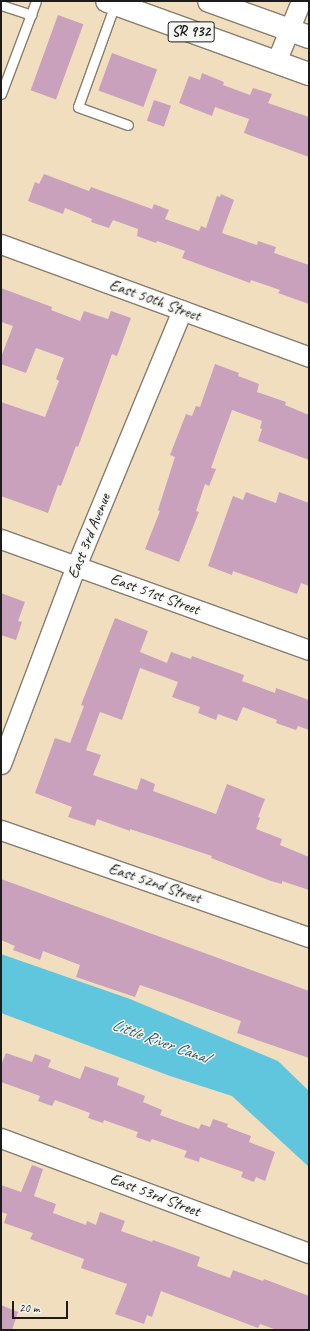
<!DOCTYPE html>
<style>
body{margin:0}
#map{position:relative;width:310px;height:1331px;overflow:hidden;background:#f1debf;font-family:Caveat,sans-serif}
div>[style]{position:absolute}
[style*='--x']{left:calc(var(--x)*1px);top:calc(var(--y)*1px);width:calc(var(--w)*1px);rotate:calc(var(--a)*1deg)}
.water>*{inset:0;background:#60c6dd}
.building>*{inset:0;background:#c9a1bd;transform-origin:0 0}
.roads{filter:drop-shadow(1px 0 #867d6e) drop-shadow(-1px 0 #867d6e) drop-shadow(0 1px #867d6e) drop-shadow(0 -1px #867d6e)}
.lane>*{height:9px;margin:-4.5px;padding:0 4.5px;transform-origin:4.5px;border-radius:4.5px;background:#fff}
.street>*{height:19px;margin:-9.5px;padding:0 9.5px;transform-origin:9.5px;border-radius:9.5px;background:#fff}
.primary>*{height:22px;margin:-11px;padding:0 11px;transform-origin:11px;border-radius:11px;background:#fff}
span{translate:-50% -50%;white-space:nowrap;text-align:center;line-height:1.15;-webkit-text-stroke:3px #f6f6f2;paint-order:stroke}
.shield-label span{padding:1px 3px;background:#f6f6f2;border:1px solid;border-radius:3px;-webkit-text-stroke-width:0}
.shield-label{font-size:15px;color:#1c1c1c;font-weight:700}
.street-label{font-size:16px;color:#1c1c1c}
.water-label{font-size:17px;color:#345860;font-style:italic}
.frame{position:absolute;inset:0;border:2px solid #1c1c1c;pointer-events:none}
.scale{position:absolute;left:12px;top:1301px;width:56px;height:18px;box-sizing:border-box;border:2px solid #1c1c1c;border-top:0;padding-left:5px;font-size:12px;line-height:14px;white-space:nowrap;color:#1c1c1c;-webkit-text-stroke:3px #f6f6f2;paint-order:stroke}
</style>
<div id="map">
<div class="water">
<i style="clip-path:polygon(1px 954px,130px 999px,278px 1061px,309px 1091px,309px 1167px,232px 1096px,170px 1076px,1px 1013px)"></i>
</div>
<div class="building">
<i style="left:58px;top:15px;width:27px;height:80px;rotate:20deg"></i>
<i style="left:112px;top:53px;width:48px;height:40px;rotate:20deg"></i>
<i style="clip-path:polygon(202px 73px,224px 82px,223px 85px,250px 95px,253px 88px,272px 94px,268px 103px,309px 117px,309px 157px,244px 133px,249px 119px,215px 107px,212px 116px,179px 103px,189px 76px,200px 80px)"></i>
<i style="left:154px;top:100px;width:18px;height:22px;rotate:19deg"></i>
<i style="clip-path:polygon(44px 174px,89px 191px,91px 187px,152px 209px,154px 204px,169px 210px,165px 219px,199px 231px,201px 226px,206px 228px,217px 196px,220px 197px,221px 194px,234px 200px,222px 233px,257px 245px,258px 241px,276px 247px,274px 253px,309px 265px,309px 304px,278px 293px,280px 290px,251px 280px,250px 283px,182px 258px,185px 251px,157px 241px,156px 243px,137px 236px,138px 229px,113px 220px,109px 228px,91px 222px,92px 219px,65px 208px,63px 214px,28px 201px,35px 182px,39px 184px)"></i>
<i style="clip-path:polygon(1px 288px,52px 307px,51px 310px,80px 321px,84px 311px,108px 319px,111px 311px,131px 318px,117px 356px,112px 354px,78px 447px,76px 446px,61px 486px,58px 485px,48px 513px,1px 496px,1px 402px,45px 417px,59px 381px,56px 379px,64px 358px,36px 348px,26px 373px,1px 364px,1px 357px,13px 326px,1px 322px)"></i>
<i style="clip-path:polygon(215px 364px,239px 373px,238px 376px,259px 384px,257px 392px,286px 402px,285px 405px,309px 415px,309px 460px,258px 441px,262px 429px,260px 428px,262px 421px,232px 410px,211px 468px,216px 469px,209px 486px,205px 484px,196px 511px,199px 512px,179px 562px,145px 549px,160px 511px,158px 510px,175px 457px,170px 455px,186px 414px,192px 416px,196px 406px,200px 407px)"></i>
<i style="clip-path:polygon(246px 492px,276px 503px,279px 492px,309px 503px,309px 586px,301px 583px,297px 594px,233px 571px,232px 575px,208px 566px,233px 496px,243px 500px)"></i>
<i style="clip-path:polygon(1px 593px,25px 602px,18px 621px,22px 622px,16px 640px,1px 635px)"></i>
<i style="clip-path:polygon(115px 618px,148px 631px,140px 652px,167px 663px,171px 652px,191px 659px,192px 656px,244px 675px,242px 681px,275px 693px,276px 688px,309px 700px,309px 730px,298px 726px,296px 730px,276px 723px,277px 720px,243px 707px,237px 721px,218px 714px,216px 720px,198px 713px,200px 707px,172px 697px,178px 682px,140px 668px,122px 720px,100px 712px,86px 750px,101px 755px,93px 775px,137px 790px,141px 778px,155px 784px,153px 791px,216px 814px,227px 784px,265px 799px,258px 817px,260px 818px,256px 829px,282px 839px,280px 845px,309px 857px,309px 890px,282px 881px,282px 884px,271px 881px,211px 858px,212px 856px,130px 829px,130px 831px,97px 819px,95px 826px,68px 817px,72px 807px,35px 793px,55px 738px,70px 743px,84px 706px,81px 705px)"></i>
<i style="clip-path:polygon(1px 879px,309px 991px,309px 1058px,237px 1033px,241px 1021px,172px 996px,140px 985px,135px 997px,76px 977px,80px 965px,43px 951px,40px 960px,13px 950px,15px 946px,1px 940px)"></i>
<i style="clip-path:polygon(6px 1053px,32px 1062px,35px 1054px,51px 1060px,48px 1067px,80px 1079px,85px 1066px,119px 1078px,117px 1085px,145px 1096px,143px 1102px,162px 1110px,160px 1115px,199px 1129px,201px 1124px,210px 1127px,213px 1119px,228px 1124px,227px 1127px,251px 1136px,249px 1142px,275px 1152px,265px 1181px,256px 1177px,254px 1182px,241px 1177px,243px 1172px,200px 1157px,199px 1162px,184px 1157px,187px 1151px,152px 1139px,150px 1142px,136px 1137px,138px 1132px,104px 1120px,103px 1123px,88px 1118px,90px 1113px,55px 1100px,52px 1106px,38px 1101px,40px 1096px,1px 1082px,1px 1065px)"></i>
<i style="clip-path:polygon(32px 1165px,43px 1169px,34px 1196px,56px 1204px,53px 1213px,86px 1225px,87px 1221px,96px 1225px,100px 1212px,125px 1221px,121px 1231px,152px 1242px,153px 1240px,200px 1257px,197px 1266px,230px 1278px,233px 1270px,263px 1281px,264px 1279px,309px 1296px,309px 1330px,277px 1330px,260px 1324px,258px 1328px,161px 1291px,152px 1317px,147px 1315px,144px 1324px,115px 1314px,127px 1284px,81px 1268px,84px 1259px,30px 1239px,33px 1233px,4px 1223px,7px 1214px,1px 1212px,1px 1185px,21px 1192px)"></i>
<i style="clip-path:polygon(1px 1305px,18px 1312px,12px 1330px,1px 1330px)"></i>
</div>
<div class="roads">
<div class="lane">
<i style="--x:115;--y:4;--w:109;--a:109.8"></i>
<i style="--x:78;--y:107;--w:53;--a:19.8"></i>
<i style="--x:1;--y:5;--w:32;--a:18"></i>
<i style="--x:1;--y:94;--w:99;--a:-69.4"></i>
</div>
<div class="street">
<i style="--x:276;--y:62;--w:66;--a:-67.7"></i>
<i style="--x:1;--y:244;--w:328;--a:20.1"></i>
<i style="--x:1;--y:539;--w:327;--a:19.8"></i>
<i style="--x:1;--y:764;--w:212;--a:-69.3"></i>
<i style="--x:76;--y:566;--w:277;--a:-67.5"></i>
<i style="--x:1;--y:830;--w:326;--a:19.2"></i>
<i style="--x:1;--y:1138;--w:329;--a:20.5"></i>
</div>
<div class="primary">
<i style="--x:107;--y:1;--w:215;--a:19.9"></i>
<i style="--x:209;--y:1;--w:106;--a:19.8"></i>
</div>
</div>
<div class="shield-label">
<span style="left:191px;top:32px">SR 932</span>
</div>
<div class="street-label">
<span style="left:155px;top:300px;rotate:20deg">East 50th Street</span>
<span style="left:89px;top:536px;rotate:-68deg">East 3rd Avenue</span>
<span style="left:155px;top:594px;rotate:20deg">East 51st Street</span>
<span style="left:155px;top:883px;rotate:19deg">East 52nd Street</span>
<span style="left:155px;top:1195px;rotate:21deg">East 53rd Street</span>
</div>
<div class="water-label">
<span style="left:160px;top:1041px;rotate:20deg">Little River Canal</span>
</div>
<div class="frame"></div>
<div class="scale">20 m</div>
</div>
